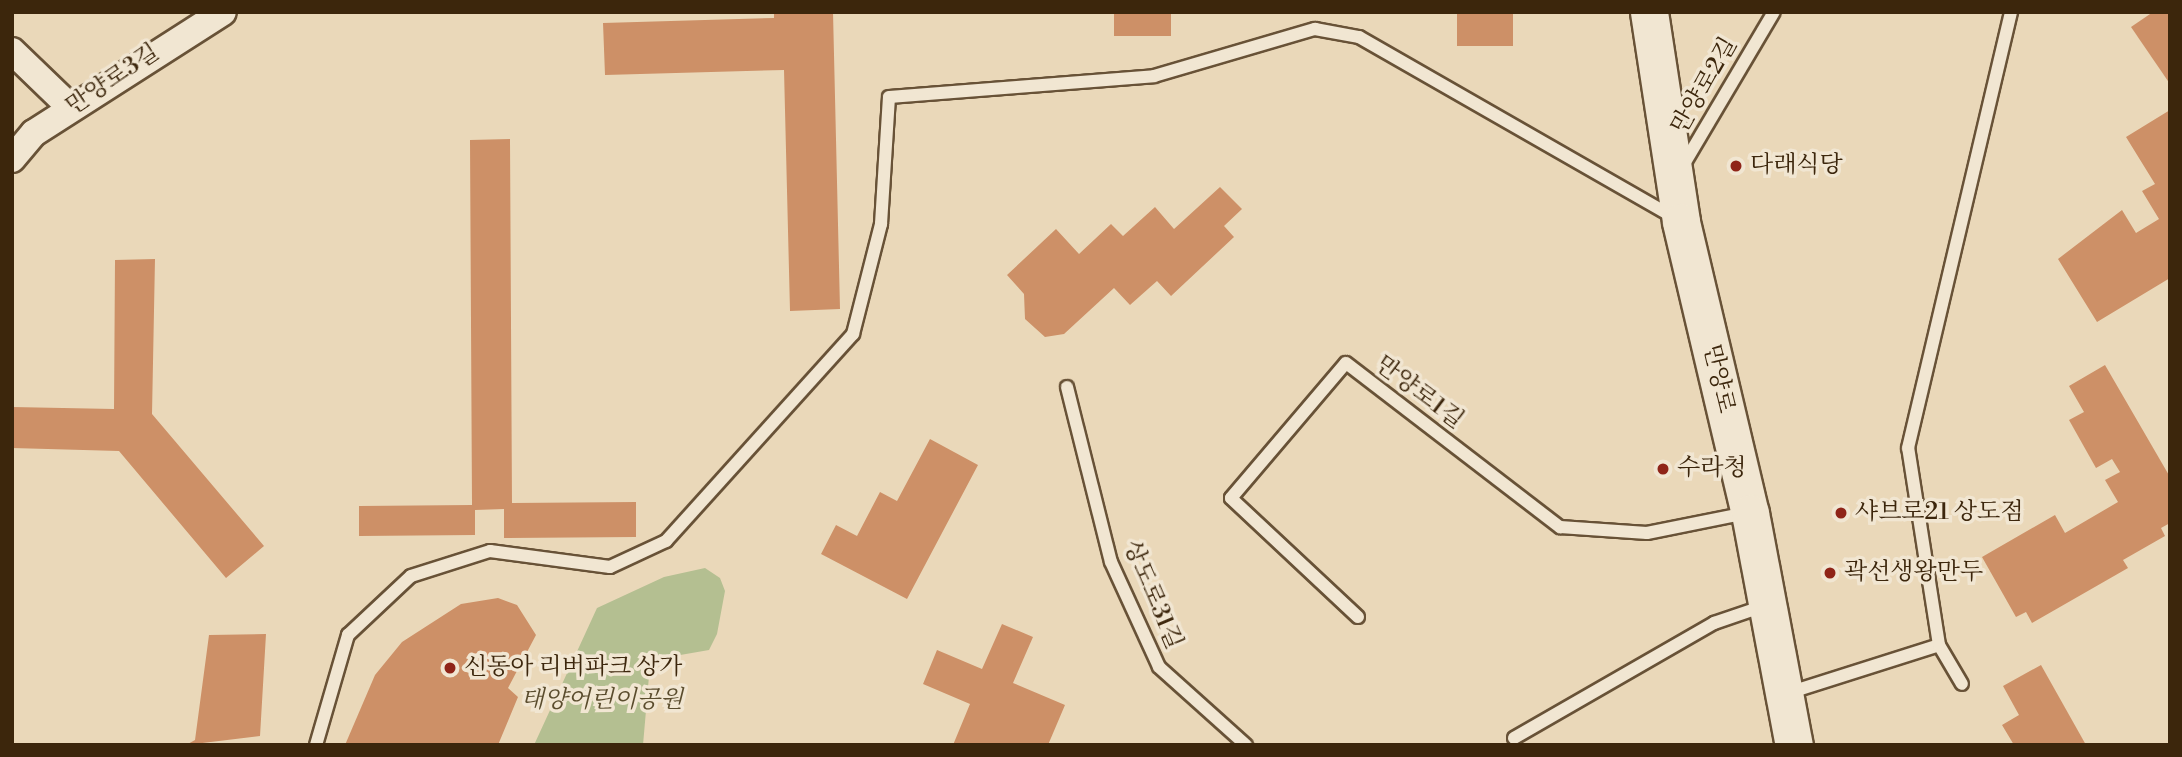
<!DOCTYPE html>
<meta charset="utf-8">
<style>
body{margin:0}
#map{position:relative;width:2182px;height:757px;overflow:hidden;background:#ead8b9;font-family:"Libre Bodoni","Noto Serif KR",serif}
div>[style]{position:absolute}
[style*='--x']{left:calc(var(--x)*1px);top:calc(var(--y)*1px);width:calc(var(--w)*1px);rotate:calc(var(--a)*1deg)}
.green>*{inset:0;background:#b4bf91}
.building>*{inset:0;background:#cd9067;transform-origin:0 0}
.roads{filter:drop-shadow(2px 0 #685237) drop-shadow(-2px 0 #685237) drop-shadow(0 2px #685237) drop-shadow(0 -2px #685237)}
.lane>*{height:12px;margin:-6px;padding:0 6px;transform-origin:6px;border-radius:6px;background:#f1e6d2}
.street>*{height:26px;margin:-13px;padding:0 13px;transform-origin:13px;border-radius:13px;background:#f1e6d2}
.secondary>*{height:37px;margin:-18.5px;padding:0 18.5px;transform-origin:18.5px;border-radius:18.5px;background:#f1e6d2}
.dots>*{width:19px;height:19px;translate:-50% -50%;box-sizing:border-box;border:4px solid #f1e6d2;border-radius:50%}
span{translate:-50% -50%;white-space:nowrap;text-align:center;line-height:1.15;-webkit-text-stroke:7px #f1e6d2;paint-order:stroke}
.street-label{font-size:24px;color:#3c260c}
.poi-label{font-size:24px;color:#3c260c}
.left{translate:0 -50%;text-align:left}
.park-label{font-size:24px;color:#5a4c2d;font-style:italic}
.frame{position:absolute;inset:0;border:14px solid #3c260c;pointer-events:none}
</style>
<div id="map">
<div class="green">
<i style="clip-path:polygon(705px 568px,720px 578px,725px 591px,717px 634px,709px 650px,663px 658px,649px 676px,643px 745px,534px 745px,597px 608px,664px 577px)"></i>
</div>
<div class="building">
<i style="clip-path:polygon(774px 12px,833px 12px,840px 309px,790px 311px,784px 70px,605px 75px,603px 23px,774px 18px)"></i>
<i style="left:1114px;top:12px;width:57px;height:24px"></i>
<i style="left:1457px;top:12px;width:56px;height:34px"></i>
<i style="clip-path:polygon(2153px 12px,2170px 12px,2170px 84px,2131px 27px)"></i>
<i style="clip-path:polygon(2170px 110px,2170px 278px,2097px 322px,2058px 259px,2122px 210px,2136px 233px,2159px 219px,2142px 191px,2155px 184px,2126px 137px)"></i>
<i style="clip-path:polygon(510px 139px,512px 503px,636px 502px,636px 537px,504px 538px,504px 509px,475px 510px,475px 535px,359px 536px,359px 506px,472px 505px,470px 140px)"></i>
<i style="clip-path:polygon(1220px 187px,1242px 209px,1224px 226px,1234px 237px,1171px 296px,1157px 281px,1130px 305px,1114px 288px,1064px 334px,1045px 337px,1025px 319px,1024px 294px,1007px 275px,1056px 229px,1079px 254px,1111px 224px,1123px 236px,1155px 207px,1174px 229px)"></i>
<i style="clip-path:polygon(155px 259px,152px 414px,264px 546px,226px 578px,119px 451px,12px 448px,12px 407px,114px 409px,115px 260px)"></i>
<i style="clip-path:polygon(2105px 365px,2170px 477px,2170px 523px,2161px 528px,2165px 536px,2123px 560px,2128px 568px,2032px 623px,2026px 612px,2016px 617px,1982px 557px,2055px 515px,2065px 533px,2118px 502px,2105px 480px,2120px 472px,2112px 459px,2096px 468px,2069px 420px,2084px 412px,2069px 386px)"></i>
<i style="clip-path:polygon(930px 439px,978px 465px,907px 599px,821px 554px,836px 525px,857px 536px,880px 492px,897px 501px)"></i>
<i style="clip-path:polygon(498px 598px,517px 605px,536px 635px,508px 688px,518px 697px,498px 745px,345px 745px,375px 675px,402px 642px,461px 604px)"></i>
<i style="clip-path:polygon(1002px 624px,1033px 637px,1013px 683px,1065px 705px,1048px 745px,953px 745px,970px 704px,923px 684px,937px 650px,982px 669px)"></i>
<i style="clip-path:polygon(266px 634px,260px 736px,186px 745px,195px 740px,209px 635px)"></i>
<i style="clip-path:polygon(2041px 665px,2086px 745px,2014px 745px,2002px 725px,2019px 715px,2003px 686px)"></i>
</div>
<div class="roads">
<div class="lane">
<i style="--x:1681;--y:169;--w:182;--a:-59.4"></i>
<i style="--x:1067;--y:387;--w:180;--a:75.9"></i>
<i style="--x:1111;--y:562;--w:115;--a:65.4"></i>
<i style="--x:1159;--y:667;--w:117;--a:41.9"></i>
<i style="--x:1358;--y:617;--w:174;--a:-136.9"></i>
<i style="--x:1231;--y:498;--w:177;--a:-49.6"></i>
<i style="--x:1346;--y:363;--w:270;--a:37.5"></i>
<i style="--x:1560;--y:527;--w:87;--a:3.9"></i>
<i style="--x:1647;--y:533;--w:101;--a:-11.4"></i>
<i style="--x:1939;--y:645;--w:45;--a:59.5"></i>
<i style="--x:1788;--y:693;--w:158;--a:-17.6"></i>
<i style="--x:1939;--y:645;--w:199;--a:-98.9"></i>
<i style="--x:1908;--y:448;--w:448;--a:-76.7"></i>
<i style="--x:1514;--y:738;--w:231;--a:-29.9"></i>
<i style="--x:1714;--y:623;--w:53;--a:-18.8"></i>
<i style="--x:316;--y:745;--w:115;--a:-73.8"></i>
<i style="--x:348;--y:635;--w:86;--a:-43.1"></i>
<i style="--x:411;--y:576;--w:83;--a:-17.6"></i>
<i style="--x:490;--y:551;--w:121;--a:7.6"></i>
<i style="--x:610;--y:567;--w:62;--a:-24.9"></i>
<i style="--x:666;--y:541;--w:279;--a:-47.9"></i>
<i style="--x:853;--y:334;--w:114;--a:-75.7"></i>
<i style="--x:881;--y:224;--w:127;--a:-86.4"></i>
<i style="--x:889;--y:97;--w:266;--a:-4.5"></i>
<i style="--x:1154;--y:76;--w:168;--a:-16.3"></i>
<i style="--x:1315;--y:29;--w:45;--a:10.3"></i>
<i style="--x:1359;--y:37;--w:362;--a:29.8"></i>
</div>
<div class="street">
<i style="--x:12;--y:51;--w:82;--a:44"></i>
<i style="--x:12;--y:159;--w:34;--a:-50"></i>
<i style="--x:34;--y:133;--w:224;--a:-32.6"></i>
</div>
<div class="secondary">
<i style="--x:1649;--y:12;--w:212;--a:81.3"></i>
<i style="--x:1681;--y:222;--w:299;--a:76.7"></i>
<i style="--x:1750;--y:513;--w:236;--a:79.3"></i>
</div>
</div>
<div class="dots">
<i style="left:1736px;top:166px;background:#8f2418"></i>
<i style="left:1663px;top:469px;background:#8f2418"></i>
<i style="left:1841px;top:513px;background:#8f2418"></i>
<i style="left:1830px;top:573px;background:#8f2418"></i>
<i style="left:450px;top:668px;background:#8f2418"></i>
</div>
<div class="street-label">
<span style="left:113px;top:80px;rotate:-34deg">만양로3길</span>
<span style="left:1705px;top:86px;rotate:-60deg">만양로2길</span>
<span style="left:1718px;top:379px;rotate:77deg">만양로</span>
<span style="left:1419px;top:393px;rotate:37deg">만양로1길</span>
<span style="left:1152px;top:595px;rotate:67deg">상도로31길</span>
</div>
<div class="poi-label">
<span class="left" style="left:1750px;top:166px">다래식당</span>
<span class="left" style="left:1677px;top:469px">수라청</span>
<span class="left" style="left:1855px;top:513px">샤브로21 상도점</span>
<span class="left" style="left:1844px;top:573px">곽선생왕만두</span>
<span class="left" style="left:464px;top:668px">신동아 리버파크 상가</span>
</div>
<div class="park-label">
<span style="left:602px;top:701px">태양어린이공원</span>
</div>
<div class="frame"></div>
</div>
